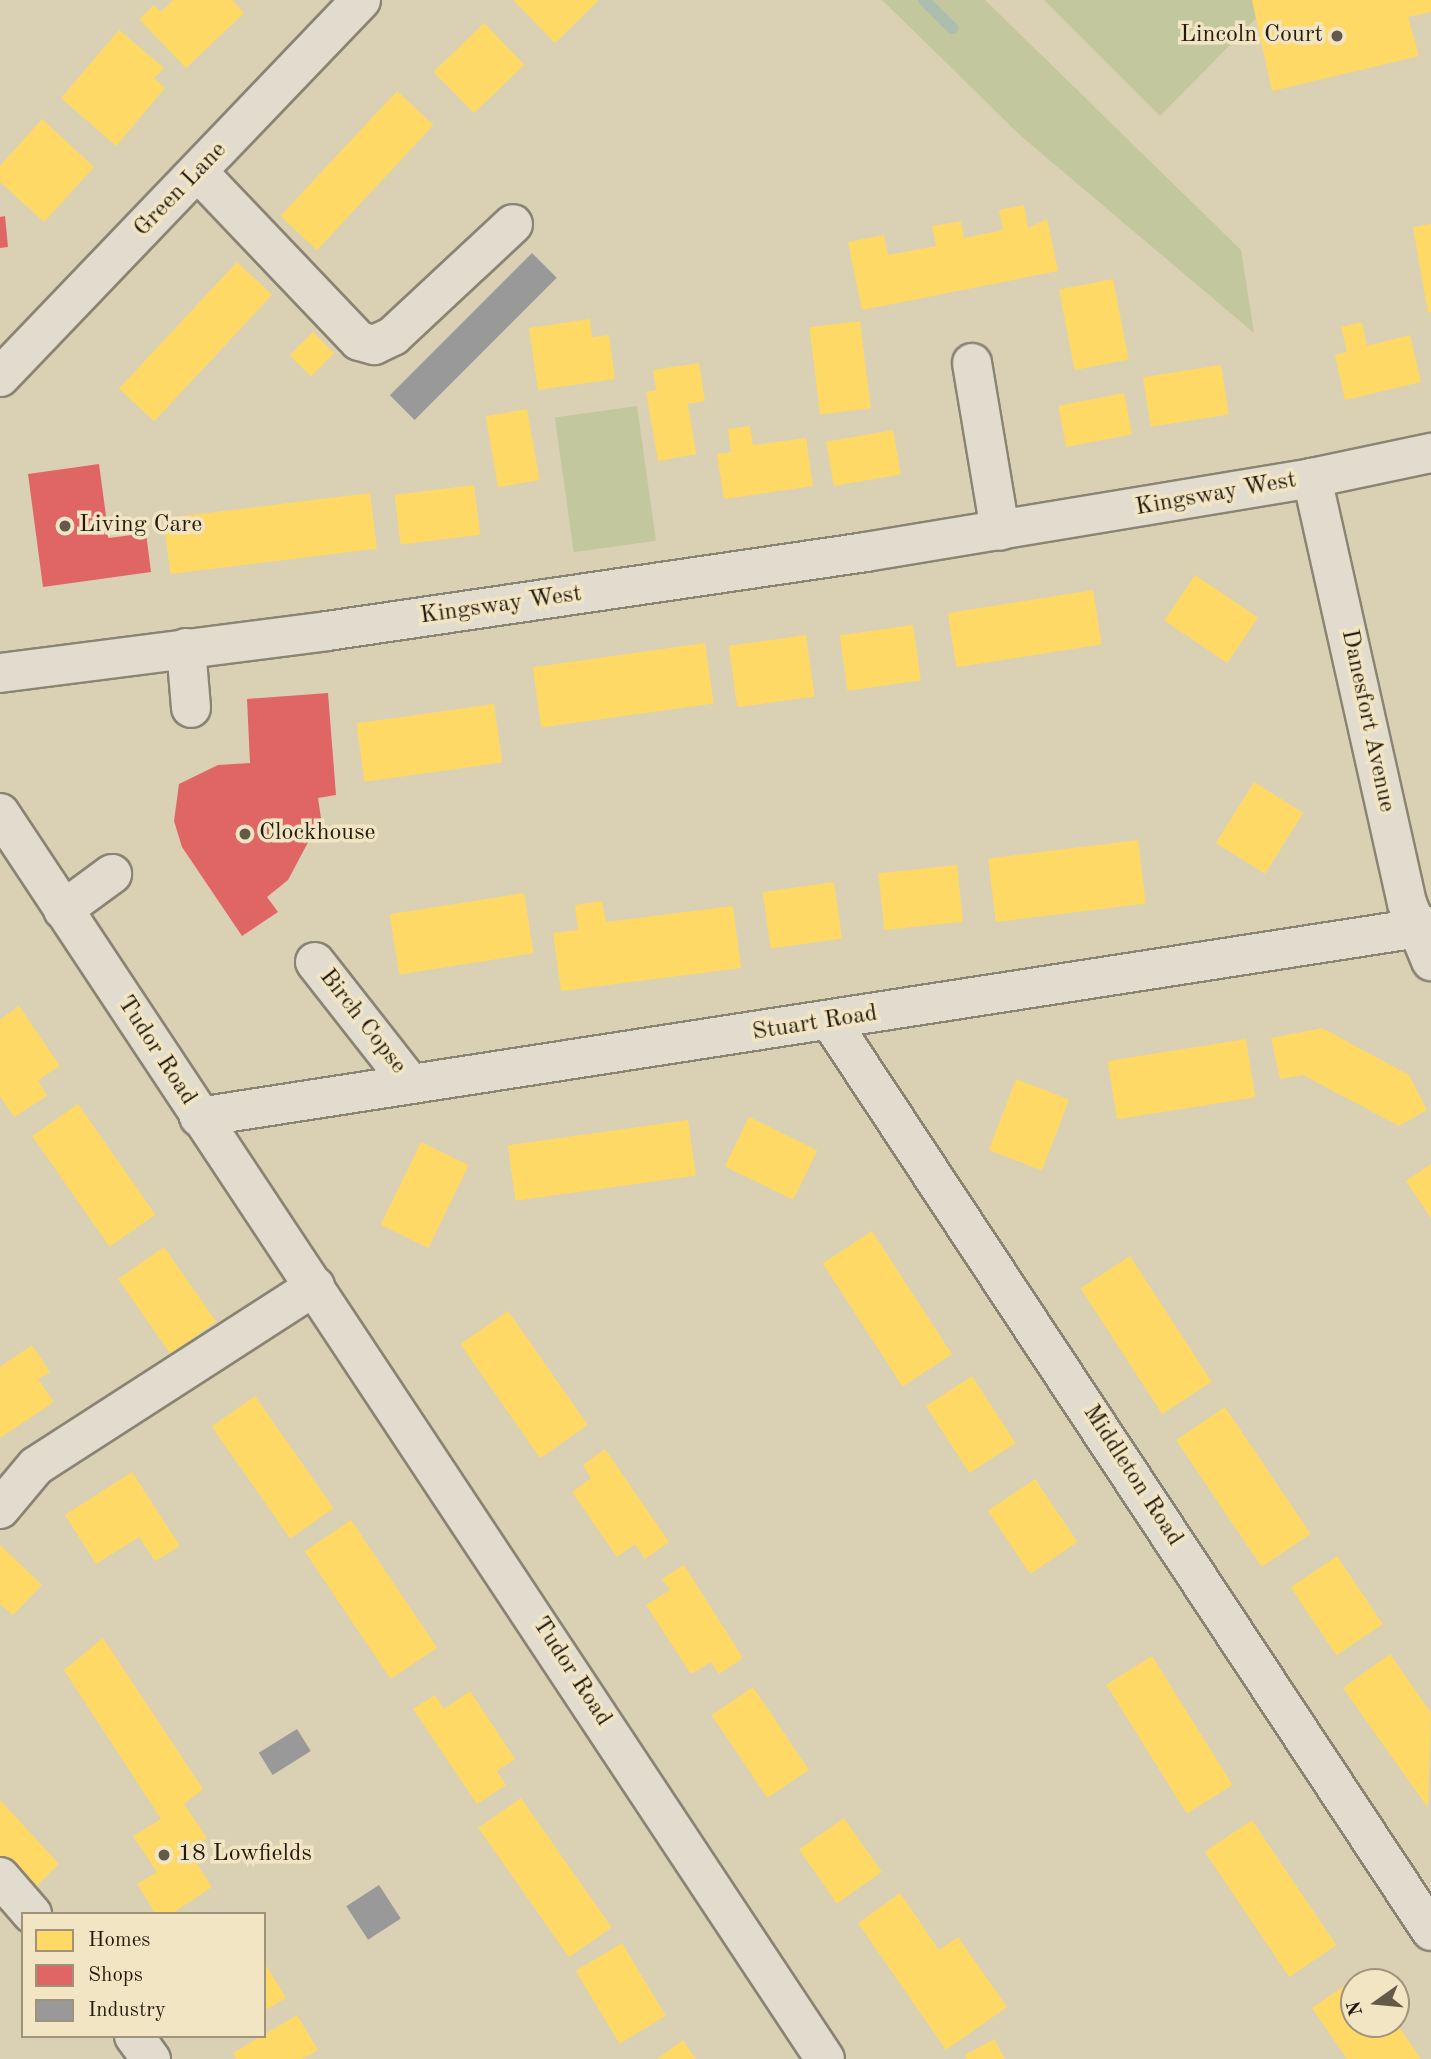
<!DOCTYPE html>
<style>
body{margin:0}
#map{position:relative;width:1431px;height:2059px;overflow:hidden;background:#dad0b4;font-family:"Old Standard TT",serif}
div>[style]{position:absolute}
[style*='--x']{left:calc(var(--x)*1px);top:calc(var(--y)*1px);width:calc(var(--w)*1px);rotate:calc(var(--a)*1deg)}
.green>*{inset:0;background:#c3c79d;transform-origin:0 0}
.homes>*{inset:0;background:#ffd966;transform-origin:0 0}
.shops>*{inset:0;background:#e06666}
.industry>*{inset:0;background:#999;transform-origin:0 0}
.stream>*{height:12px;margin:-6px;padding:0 6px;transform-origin:6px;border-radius:6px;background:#acbfae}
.roads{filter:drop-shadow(2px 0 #8a8473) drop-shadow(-2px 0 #8a8473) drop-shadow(0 2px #8a8473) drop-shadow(0 -2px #8a8473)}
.minor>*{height:38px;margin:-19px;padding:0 19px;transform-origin:19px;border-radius:19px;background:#e1dcce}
.dots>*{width:19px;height:19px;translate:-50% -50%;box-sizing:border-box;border:4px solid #f1e5c4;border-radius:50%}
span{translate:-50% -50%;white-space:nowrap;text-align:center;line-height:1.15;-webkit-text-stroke:7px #f1e5c4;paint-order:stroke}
.poi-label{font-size:24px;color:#231a0d}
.right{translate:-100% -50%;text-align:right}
.left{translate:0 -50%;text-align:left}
.street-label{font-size:24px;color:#231a0d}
.legend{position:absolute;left:21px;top:1912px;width:245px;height:126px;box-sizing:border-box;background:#f1e5c4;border:2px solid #9f947b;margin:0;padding:9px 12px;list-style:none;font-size:21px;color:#231a0d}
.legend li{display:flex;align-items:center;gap:14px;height:35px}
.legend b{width:35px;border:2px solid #9f947b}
.north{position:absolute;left:1340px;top:1968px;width:70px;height:70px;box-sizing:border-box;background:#f1e5c4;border:2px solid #9f947b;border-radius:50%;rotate:255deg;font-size:19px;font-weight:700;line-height:28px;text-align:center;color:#231a0d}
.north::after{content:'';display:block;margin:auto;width:24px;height:32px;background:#635a47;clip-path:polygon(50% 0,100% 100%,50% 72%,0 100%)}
</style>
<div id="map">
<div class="green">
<i style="clip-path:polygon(882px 0,985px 0,1241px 250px,1254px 333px,1021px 136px)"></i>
<i style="clip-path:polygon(1044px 0,1274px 0,1160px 116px)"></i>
<i style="left:637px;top:406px;width:136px;height:83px;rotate:82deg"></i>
</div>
<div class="homes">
<i style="clip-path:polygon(173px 0,232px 0,244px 13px,186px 68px,139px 19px,154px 5px,161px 12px)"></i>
<i style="clip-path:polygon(513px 0,599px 0,555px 43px)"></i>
<i style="clip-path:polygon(1252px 0,1431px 0,1431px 12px,1408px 17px,1419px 56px,1272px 91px)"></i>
<i style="left:484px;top:23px;width:58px;height:70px;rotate:46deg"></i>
<i style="clip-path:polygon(119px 30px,164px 68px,154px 78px,165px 88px,116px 146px,61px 98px)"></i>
<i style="left:397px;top:91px;width:50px;height:171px;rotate:43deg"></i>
<i style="clip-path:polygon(42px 119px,94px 167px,44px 222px,0 182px,0 166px)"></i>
<i style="clip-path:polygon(1024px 205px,1028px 228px,1047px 219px,1058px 271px,862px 310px,848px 242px,884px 235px,888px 255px,936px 246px,932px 226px,961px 221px,964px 238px,1003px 230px,999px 210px)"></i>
<i style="clip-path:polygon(1431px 224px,1431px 312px,1428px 313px,1413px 227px)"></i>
<i style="left:237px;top:262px;width:48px;height:173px;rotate:43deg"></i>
<i style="left:1113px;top:279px;width:82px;height:55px;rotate:79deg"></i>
<i style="clip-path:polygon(590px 319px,592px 337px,609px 335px,615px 379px,538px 390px,529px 328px)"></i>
<i style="left:860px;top:321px;width:88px;height:51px;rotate:83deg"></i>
<i style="clip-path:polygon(1362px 322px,1367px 346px,1410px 335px,1421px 382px,1345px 400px,1335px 355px,1347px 352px,1341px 327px)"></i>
<i style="left:313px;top:332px;width:30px;height:33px;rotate:45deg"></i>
<i style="clip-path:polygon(699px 363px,705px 401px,688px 404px,696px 454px,658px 461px,646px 392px,656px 390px,653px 370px)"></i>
<i style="left:1221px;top:365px;width:50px;height:79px;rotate:81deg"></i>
<i style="left:1124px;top:393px;width:42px;height:67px;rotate:79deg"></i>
<i style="left:527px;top:409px;width:72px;height:42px;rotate:80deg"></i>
<i style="clip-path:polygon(750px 426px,753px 445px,806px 438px,813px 486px,724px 499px,717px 454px,731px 452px,728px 429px)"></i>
<i style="left:893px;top:430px;width:45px;height:68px;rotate:80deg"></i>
<i style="left:474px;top:485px;width:50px;height:80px;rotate:83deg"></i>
<i style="left:370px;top:493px;width:56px;height:208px;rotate:83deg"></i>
<i style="left:1195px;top:575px;width:76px;height:55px;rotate:34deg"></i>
<i style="left:1093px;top:590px;width:55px;height:147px;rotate:81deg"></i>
<i style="left:913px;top:625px;width:56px;height:74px;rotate:82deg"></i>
<i style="left:806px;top:635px;width:62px;height:78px;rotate:82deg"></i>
<i style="left:705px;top:643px;width:61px;height:174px;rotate:82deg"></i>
<i style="left:494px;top:704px;width:59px;height:139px;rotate:82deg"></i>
<i style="left:1254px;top:782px;width:58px;height:72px;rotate:32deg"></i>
<i style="left:1138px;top:840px;width:64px;height:151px;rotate:83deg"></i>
<i style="left:957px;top:865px;width:57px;height:79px;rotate:84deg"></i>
<i style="left:834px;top:882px;width:57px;height:72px;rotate:82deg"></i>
<i style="left:524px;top:893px;width:61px;height:136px;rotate:81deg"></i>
<i style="clip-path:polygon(602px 901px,606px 922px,733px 906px,741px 968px,561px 991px,553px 933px,578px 930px,575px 905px)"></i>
<i style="clip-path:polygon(19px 1006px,60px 1066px,38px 1080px,47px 1096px,14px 1117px,0 1096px,0 1020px)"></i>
<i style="clip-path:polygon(1322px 1028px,1409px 1075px,1427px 1110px,1399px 1126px,1303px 1075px,1280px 1079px,1271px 1038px)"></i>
<i style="left:1246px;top:1039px;width:59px;height:140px;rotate:81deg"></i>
<i style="left:1016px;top:1079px;width:57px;height:76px;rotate:21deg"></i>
<i style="left:78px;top:1104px;width:135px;height:56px;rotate:55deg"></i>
<i style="left:749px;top:1117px;width:76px;height:55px;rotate:26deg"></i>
<i style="left:688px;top:1120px;width:56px;height:182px;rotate:82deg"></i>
<i style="left:421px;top:1142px;width:53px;height:92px;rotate:26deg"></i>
<i style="clip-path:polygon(1431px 1164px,1431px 1218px,1406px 1181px)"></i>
<i style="left:872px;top:1231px;width:147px;height:59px;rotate:57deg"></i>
<i style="left:164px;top:1247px;width:91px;height:56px;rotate:55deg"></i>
<i style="left:1130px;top:1256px;width:150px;height:59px;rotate:57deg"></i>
<i style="left:508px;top:1311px;width:139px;height:58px;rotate:55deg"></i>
<i style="clip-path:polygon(32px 1345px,50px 1372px,38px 1379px,54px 1402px,0 1438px,0 1367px)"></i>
<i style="left:972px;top:1376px;width:80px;height:55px;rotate:57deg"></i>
<i style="left:255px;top:1396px;width:137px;height:53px;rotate:55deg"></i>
<i style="left:1225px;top:1407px;width:153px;height:59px;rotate:56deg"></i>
<i style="clip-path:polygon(605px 1449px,669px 1542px,645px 1559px,635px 1544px,617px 1557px,572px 1492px,591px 1478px,583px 1465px)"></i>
<i style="clip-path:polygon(132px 1472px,180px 1546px,155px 1561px,139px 1537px,96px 1564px,65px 1515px)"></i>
<i style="left:1035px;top:1479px;width:76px;height:57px;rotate:56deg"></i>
<i style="left:351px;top:1520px;width:154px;height:56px;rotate:56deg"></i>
<i style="clip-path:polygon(0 1545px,42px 1585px,13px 1615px,0 1604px)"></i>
<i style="left:1337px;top:1556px;width:82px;height:56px;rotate:56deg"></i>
<i style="clip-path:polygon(684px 1565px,743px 1658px,719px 1674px,711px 1662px,691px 1674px,646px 1605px,670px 1590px,662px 1579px)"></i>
<i style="clip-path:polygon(103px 1638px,203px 1789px,184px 1804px,207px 1838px,174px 1860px,189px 1852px,212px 1887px,171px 1914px,156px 1914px,137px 1884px,157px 1872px,133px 1836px,161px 1819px,64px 1670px)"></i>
<i style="clip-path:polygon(1390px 1654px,1431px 1713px,1428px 1808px,1343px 1688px)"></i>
<i style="left:1152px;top:1656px;width:152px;height:54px;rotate:58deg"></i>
<i style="left:753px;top:1687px;width:100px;height:50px;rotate:56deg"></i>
<i style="clip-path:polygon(470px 1691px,515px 1759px,497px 1771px,506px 1785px,477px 1804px,413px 1709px,435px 1695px,444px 1709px)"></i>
<i style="left:521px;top:1798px;width:158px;height:52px;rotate:55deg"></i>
<i style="clip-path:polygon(0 1800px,59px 1864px,28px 1894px,0 1863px)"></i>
<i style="left:844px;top:1818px;width:66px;height:55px;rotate:55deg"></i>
<i style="left:1252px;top:1820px;width:151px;height:57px;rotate:56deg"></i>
<i style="clip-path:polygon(900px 1893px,939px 1950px,958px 1937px,1007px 2007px,946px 2050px,858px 1923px)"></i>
<i style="left:622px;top:1943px;width:85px;height:54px;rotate:59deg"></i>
<i style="clip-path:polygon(264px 1962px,286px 1998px,264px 2011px)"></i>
<i style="clip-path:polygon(1363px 1973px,1369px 1982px,1354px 1982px,1354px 2024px,1397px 2024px,1421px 2059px,1347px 2059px,1312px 2008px)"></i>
<i style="clip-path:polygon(297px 2015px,318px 2050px,302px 2059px,236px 2059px,233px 2053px)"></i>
<i style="clip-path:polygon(994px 2039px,1005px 2059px,967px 2059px,965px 2055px)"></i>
<i style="clip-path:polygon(683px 2040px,696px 2059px,657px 2059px)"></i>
</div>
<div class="shops">
<i style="clip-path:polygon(5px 216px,8px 247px,0 248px,0 217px)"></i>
<i style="clip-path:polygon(99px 464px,109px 538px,146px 533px,151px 572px,43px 587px,28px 474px)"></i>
<i style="clip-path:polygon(328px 693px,336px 795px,318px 798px,321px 818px,288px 880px,267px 897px,278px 912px,242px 936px,182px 847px,174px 821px,179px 784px,218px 765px,250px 763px,247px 699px)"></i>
</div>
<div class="industry">
<i style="left:532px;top:253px;width:35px;height:201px;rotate:45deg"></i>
<i style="left:297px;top:1729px;width:26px;height:45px;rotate:58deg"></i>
<i style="left:379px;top:1885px;width:40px;height:39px;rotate:57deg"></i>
</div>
<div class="stream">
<i style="--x:924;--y:0;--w:40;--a:45"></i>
</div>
<div class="roads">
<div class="minor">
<i style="--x:198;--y:172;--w:233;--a:46.4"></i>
<i style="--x:359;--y:341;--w:16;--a:15"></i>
<i style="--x:374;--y:345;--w:21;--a:-25"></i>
<i style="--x:393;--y:336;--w:164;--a:-43"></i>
<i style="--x:972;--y:363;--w:170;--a:80.5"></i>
<i style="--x:0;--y:377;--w:522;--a:-46.24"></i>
<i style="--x:1312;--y:478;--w:435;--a:77.4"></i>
<i style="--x:1407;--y:903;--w:63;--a:67.5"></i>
<i style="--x:186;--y:648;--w:60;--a:85.2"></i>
<i style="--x:0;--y:673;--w:330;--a:-7.3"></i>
<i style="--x:327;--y:631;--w:545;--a:-8.34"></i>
<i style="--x:866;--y:552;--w:452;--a:-9.4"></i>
<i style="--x:1312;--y:478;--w:122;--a:-11.9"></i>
<i style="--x:0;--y:813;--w:1494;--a:56.49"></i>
<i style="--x:63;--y:910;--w:61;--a:-36.3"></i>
<i style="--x:315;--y:962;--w:152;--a:51.9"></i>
<i style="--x:831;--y:1022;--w:1089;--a:56.57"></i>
<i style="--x:199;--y:1117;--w:1247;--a:-8.81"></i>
<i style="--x:0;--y:1509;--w:56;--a:-50.1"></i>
<i style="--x:36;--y:1466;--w:332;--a:-32.8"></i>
<i style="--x:0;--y:1877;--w:49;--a:49.1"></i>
<i style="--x:134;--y:2036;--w:29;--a:54"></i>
</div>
</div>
<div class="dots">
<i style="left:1337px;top:36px;background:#635a47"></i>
<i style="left:65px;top:526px;background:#635a47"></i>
<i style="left:245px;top:834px;background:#635a47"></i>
<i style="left:164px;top:1855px;background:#635a47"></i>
</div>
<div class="poi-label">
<span class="right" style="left:1323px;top:36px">Lincoln Court</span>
<span class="left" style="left:79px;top:526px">Living Care</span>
<span class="left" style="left:259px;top:834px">Clockhouse</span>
<span class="left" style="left:178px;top:1855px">18 Lowfields</span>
</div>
<div class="street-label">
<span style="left:181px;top:190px;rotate:-46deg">Green Lane</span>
<span style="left:1216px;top:495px;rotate:-10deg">Kingsway West</span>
<span style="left:501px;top:606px;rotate:-8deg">Kingsway West</span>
<span style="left:1367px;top:721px;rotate:78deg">Danesfort Avenue</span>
<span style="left:362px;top:1022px;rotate:52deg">Birch Copse</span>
<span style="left:815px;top:1024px;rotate:-9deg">Stuart Road</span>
<span style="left:156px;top:1051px;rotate:57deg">Tudor Road</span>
<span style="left:1132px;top:1476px;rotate:57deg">Middleton Road</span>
<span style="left:571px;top:1672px;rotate:57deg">Tudor Road</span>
</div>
<ul class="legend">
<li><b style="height:19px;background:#ffd966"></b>Homes</li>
<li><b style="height:19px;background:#e06666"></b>Shops</li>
<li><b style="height:19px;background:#999"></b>Industry</li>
</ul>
<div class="north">N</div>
</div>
